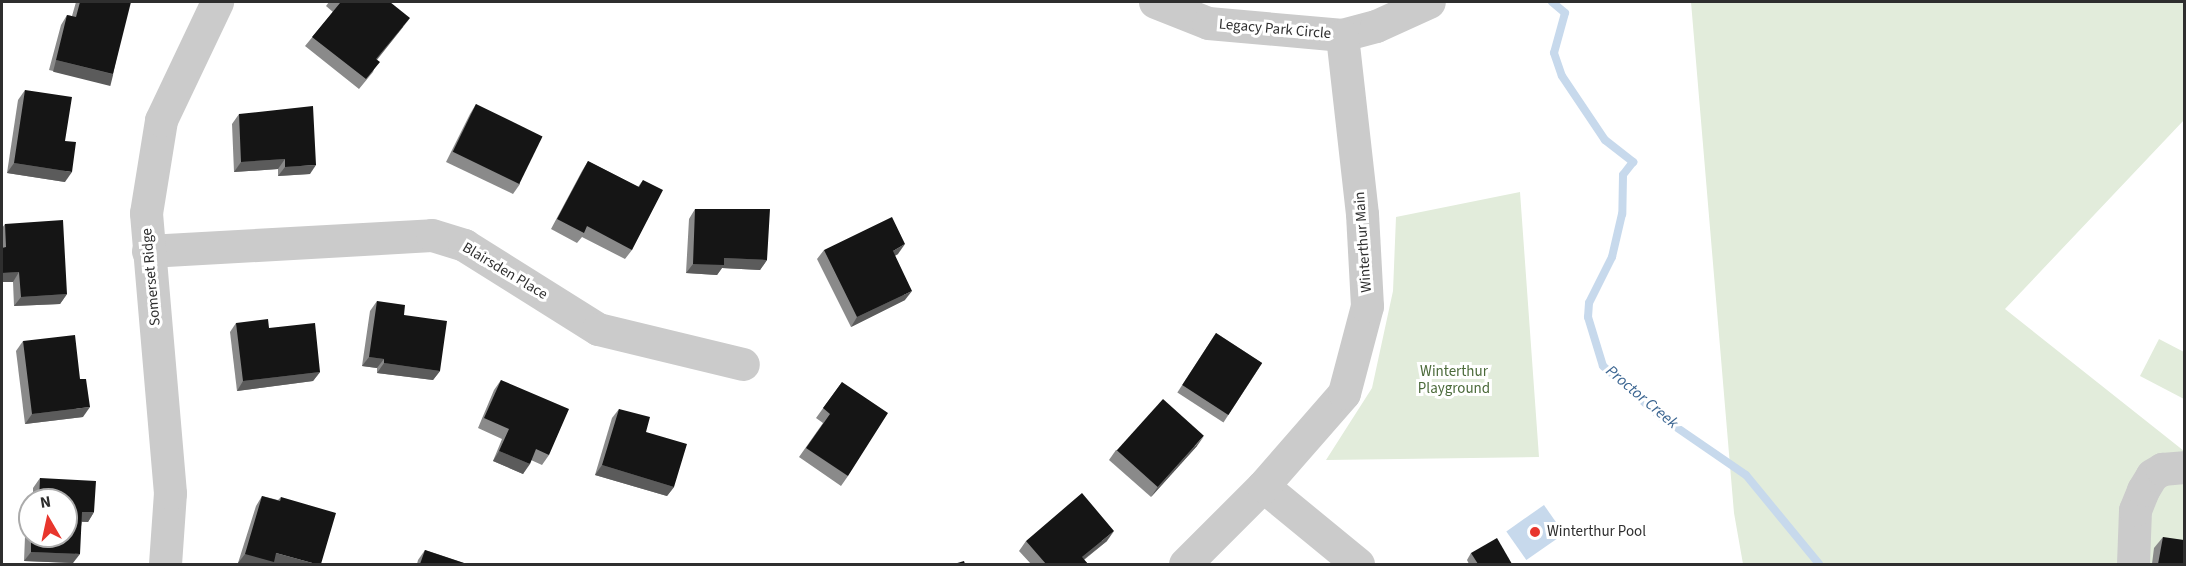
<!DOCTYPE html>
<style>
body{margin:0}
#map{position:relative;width:2186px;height:566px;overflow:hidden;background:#fff;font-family:"Source Sans 3",sans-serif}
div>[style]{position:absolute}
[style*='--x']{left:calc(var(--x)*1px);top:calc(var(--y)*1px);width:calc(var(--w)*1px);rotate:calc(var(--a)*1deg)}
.green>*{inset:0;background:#e2ecdb}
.water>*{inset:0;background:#c7d9ec;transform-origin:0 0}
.stream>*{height:8px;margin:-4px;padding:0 4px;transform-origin:4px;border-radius:4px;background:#c7d9ec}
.minor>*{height:33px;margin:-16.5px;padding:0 16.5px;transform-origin:16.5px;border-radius:16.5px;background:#cbcbcb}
.wall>*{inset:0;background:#8a8a8a;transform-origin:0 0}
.shaded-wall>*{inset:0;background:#5b5b5b;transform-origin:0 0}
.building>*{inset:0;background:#151515;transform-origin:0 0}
.dots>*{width:16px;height:16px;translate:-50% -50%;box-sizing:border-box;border:3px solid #fff;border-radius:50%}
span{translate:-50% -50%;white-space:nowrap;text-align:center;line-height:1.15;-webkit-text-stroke:6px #fff;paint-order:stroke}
.street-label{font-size:15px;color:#2e2e2e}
.park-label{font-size:15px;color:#4b6a3a}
.poi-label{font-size:15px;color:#2e2e2e}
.left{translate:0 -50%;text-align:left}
.water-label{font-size:16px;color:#3b6591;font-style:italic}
.frame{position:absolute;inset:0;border:3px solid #2e2e2e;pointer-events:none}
.north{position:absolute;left:18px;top:488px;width:60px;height:60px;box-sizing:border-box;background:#fff;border:2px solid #ababab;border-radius:50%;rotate:351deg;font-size:16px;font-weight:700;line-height:24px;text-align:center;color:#2e2e2e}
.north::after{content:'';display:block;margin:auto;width:21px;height:27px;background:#e8362d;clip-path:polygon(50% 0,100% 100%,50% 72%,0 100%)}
</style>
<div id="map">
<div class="green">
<i style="clip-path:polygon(1691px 2px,2184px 2px,2184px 120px,2005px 309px,2184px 451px,2184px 564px,1743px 564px,1734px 513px)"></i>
<i style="clip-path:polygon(1520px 192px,1539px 457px,1326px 460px,1372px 388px,1393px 291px,1396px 217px)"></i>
<i style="clip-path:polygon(2159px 339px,2184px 352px,2184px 399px,2140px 376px)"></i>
</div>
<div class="water">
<i style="left:1544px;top:505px;width:35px;height:46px;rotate:55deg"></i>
</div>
<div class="stream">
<i style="--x:1552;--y:2;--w:17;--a:40"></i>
<i style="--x:1565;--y:13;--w:41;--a:105.4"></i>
<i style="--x:1554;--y:53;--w:24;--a:71"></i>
<i style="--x:1562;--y:76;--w:77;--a:56.1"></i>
<i style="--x:1605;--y:140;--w:36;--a:38"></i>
<i style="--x:1633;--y:162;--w:16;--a:128"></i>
<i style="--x:1623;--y:175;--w:39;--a:91"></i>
<i style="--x:1622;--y:214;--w:44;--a:103.1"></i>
<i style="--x:1612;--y:257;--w:51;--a:116.6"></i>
<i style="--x:1589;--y:303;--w:14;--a:94"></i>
<i style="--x:1588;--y:317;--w:51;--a:73"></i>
<i style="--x:1603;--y:366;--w:76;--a:41.3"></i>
<i style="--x:1660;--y:416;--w:104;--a:34.5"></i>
<i style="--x:1746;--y:475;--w:115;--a:50.6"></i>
</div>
<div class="minor">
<i style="--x:1155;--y:2;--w:57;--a:21.6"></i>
<i style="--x:1208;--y:23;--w:135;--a:5.1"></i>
<i style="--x:1342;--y:35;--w:35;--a:-15"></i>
<i style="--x:1376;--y:26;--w:58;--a:-24.4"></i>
<i style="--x:148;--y:251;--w:284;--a:-3.2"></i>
<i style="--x:432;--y:235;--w:34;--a:17"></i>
<i style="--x:464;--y:245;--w:158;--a:32.1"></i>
<i style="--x:598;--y:329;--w:149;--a:13.6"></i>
<i style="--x:1263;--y:486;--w:123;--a:39.4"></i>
<i style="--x:165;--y:564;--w:71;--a:-86"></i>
<i style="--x:170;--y:493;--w:281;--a:-94.9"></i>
<i style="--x:146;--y:213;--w:94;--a:-80.8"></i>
<i style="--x:161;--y:120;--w:131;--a:-64.6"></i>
<i style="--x:1185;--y:564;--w:110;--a:-45"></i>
<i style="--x:1263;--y:486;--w:123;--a:-48.9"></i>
<i style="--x:1344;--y:393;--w:90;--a:-75.2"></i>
<i style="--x:1367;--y:306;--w:92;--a:-93.1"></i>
<i style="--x:1362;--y:214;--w:180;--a:-96.4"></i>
<i style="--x:2133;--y:564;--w:54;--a:-87.9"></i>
<i style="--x:2135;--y:510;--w:22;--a:-68"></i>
<i style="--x:2143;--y:490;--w:17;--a:-59"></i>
<i style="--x:2152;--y:475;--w:12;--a:-31"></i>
<i style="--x:2162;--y:469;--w:22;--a:-5"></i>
</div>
<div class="wall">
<i style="clip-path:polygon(76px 2px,129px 2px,113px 74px,106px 84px,49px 70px,61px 25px,67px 15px,72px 16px)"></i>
<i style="clip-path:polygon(329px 2px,390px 2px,403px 27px,377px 60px,373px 72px,359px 89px,305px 46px,333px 12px,326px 6px)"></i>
<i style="clip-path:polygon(25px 90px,65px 141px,65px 182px,7px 173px,18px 100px)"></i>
<i style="clip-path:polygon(476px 104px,520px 184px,513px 194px,446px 162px,470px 114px)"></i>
<i style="clip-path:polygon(239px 114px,310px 174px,278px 176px,278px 169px,234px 172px,232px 124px)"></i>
<i style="clip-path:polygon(588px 161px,638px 187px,643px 180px,632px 250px,625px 259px,582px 237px,577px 243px,551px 229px,582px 171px)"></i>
<i style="clip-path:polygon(695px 209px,767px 260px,760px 270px,722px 268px,717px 275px,686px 273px,689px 219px)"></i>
<i style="clip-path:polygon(5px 224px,67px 294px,60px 304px,14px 306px,13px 282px,2px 282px,2px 228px)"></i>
<i style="clip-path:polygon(824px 250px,898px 254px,895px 256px,905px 300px,851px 327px,817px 259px)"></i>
<i style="clip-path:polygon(377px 301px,404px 315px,440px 371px,433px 380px,377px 373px,377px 368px,362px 366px,370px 311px)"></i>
<i style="clip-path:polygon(236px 323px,269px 328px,320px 372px,313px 381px,237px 391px,230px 332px)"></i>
<i style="left:1216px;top:333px;width:55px;height:71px;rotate:33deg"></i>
<i style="clip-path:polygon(23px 341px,83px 417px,25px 424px,16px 351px)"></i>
<i style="clip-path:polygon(501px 380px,549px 455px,542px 465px,531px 460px,523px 474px,493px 461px,502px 439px,478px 428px,494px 390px)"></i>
<i style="clip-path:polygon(842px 382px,848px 476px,841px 486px,799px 457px,823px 423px,816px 418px)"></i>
<i style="clip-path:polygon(619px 409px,674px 487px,667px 496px,595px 475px,612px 418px)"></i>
<i style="clip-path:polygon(1197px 446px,1151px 497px,1109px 460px,1116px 450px)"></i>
<i style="clip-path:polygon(40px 478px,94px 512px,88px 522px,82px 522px,73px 563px,24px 561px,26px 512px,30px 507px,30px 536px,66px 536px,66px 500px,33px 500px,33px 488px)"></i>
<i style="clip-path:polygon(262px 496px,278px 500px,281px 497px,272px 564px,238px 563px,256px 506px)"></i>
<i style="clip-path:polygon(2163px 537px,2184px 564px,2152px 564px,2154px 548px)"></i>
<i style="clip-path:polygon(1026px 541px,1107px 541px,1084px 560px,1088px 564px,1031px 564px,1019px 551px)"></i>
<i style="clip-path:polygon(425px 550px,467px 564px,417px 564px,418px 560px)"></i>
<i style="clip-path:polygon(1471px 553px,1512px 564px,1469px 564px,1467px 560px)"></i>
</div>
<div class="shaded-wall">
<i style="clip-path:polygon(410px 18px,403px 27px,369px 69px,376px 59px)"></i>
<i style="left:56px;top:60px;width:59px;height:12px;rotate:14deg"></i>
<i style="clip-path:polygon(285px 159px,278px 169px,234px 172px,241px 162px)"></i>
<i style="clip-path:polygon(14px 163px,72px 172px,65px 182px,7px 173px)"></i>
<i style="clip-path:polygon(316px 165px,310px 174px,278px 176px,285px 167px)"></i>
<i style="clip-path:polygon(905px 244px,898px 254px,886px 260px,893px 251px)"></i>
<i style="clip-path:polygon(724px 258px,767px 260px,760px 270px,722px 268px,717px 275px,686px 273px,693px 264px)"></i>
<i style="clip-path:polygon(19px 272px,13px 282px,2px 282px,2px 273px)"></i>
<i style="clip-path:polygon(912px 291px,905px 300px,851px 327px,857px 317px)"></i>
<i style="clip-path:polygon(67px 294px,60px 304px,14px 306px,21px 297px)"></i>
<i style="clip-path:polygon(369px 357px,384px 359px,377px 368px,362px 366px)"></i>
<i style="clip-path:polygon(384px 363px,440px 371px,433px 380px,377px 373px)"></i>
<i style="clip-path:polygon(320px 372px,313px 381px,237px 391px,243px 381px)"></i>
<i style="clip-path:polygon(90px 407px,83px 417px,25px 424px,32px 414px)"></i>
<i style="clip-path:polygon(1204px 436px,1197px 446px,1151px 497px,1157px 488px)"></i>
<i style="clip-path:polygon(499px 451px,530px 464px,523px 474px,493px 461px)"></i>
<i style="clip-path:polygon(602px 465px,674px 487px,667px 496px,595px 475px)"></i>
<i style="clip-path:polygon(82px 512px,94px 512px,88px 522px,75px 521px)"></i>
<i style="clip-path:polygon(1114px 531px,1107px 541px,1078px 564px,1082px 557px)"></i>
<i style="clip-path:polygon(31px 552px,80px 554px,73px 563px,24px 561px)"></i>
<i style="clip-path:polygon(276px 553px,316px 564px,242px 564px,238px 563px,245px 554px)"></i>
</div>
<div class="building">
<i style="clip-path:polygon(80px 2px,131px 2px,113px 74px,56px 60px,67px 15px,76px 17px)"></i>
<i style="clip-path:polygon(339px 2px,390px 2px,410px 18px,376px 59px,380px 62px,366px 79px,312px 37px,340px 3px)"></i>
<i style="clip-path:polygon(25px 90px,72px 97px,65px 141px,76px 142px,72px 172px,14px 163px)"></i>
<i style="left:476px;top:104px;width:74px;height:53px;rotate:26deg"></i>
<i style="clip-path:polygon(313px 106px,316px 165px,285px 167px,285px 159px,241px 162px,239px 114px)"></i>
<i style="clip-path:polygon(588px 161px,639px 187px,643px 180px,663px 190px,632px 250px,587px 226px,584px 233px,557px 219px)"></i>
<i style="clip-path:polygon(695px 209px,770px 209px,767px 260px,724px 258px,724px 265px,693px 264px)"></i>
<i style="clip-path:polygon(892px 217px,905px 244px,893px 251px,912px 291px,857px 317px,824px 250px)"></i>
<i style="clip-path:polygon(63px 220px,67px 294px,21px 297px,19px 272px,2px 273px,2px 248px,6px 247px,5px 224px)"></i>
<i style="clip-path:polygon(377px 301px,405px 305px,404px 315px,447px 321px,440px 371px,384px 363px,384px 359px,369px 357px)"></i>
<i style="clip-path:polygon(268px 319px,269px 328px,315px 323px,320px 372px,243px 381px,236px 323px)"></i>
<i style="left:1216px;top:333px;width:55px;height:62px;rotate:33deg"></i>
<i style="clip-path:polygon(75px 335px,80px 379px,86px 379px,90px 407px,32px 414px,23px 341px)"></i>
<i style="clip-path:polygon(501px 380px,569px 409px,549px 455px,536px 449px,530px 464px,499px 451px,509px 429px,484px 418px)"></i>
<i style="clip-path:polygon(842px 382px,888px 413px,848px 476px,806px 448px,830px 414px,823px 408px)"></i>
<i style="left:1163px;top:399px;width:55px;height:69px;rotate:42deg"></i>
<i style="clip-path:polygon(619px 409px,650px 417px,646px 432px,687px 444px,674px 487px,602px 465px)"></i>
<i style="clip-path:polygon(40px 478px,96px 481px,94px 512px,82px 512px,80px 554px,31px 552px,31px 536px,66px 536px,66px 500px,39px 500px)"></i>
<i style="clip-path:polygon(1082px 493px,1114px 531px,1082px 557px,1088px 564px,1046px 564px,1026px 541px)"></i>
<i style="clip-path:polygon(262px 496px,280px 501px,281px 497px,336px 513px,321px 564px,316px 564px,276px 553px,274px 562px,245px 554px)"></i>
<i style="clip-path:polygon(2163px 537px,2184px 540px,2184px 564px,2158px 564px)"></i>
<i style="clip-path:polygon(1497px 538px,1512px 564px,1478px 564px,1471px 553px)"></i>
<i style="clip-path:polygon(425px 550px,467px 564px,420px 564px)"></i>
<i style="clip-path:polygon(964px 561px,965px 564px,954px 564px)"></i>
</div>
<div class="dots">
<i style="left:1535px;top:532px;background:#e8362d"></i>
</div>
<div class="street-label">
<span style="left:1275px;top:29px;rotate:5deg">Legacy Park Circle</span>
<span style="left:1363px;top:242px;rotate:-94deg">Winterthur Main</span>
<span style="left:505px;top:271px;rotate:31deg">Blairsden Place</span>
<span style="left:151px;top:277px;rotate:-95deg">Somerset Ridge</span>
</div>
<div class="park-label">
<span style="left:1454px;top:380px">Winterthur<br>Playground</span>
</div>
<div class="poi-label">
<span class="left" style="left:1547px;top:532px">Winterthur Pool</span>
</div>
<div class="water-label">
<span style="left:1642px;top:397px;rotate:40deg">Proctor Creek</span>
</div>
<div class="frame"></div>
<div class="north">N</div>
</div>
